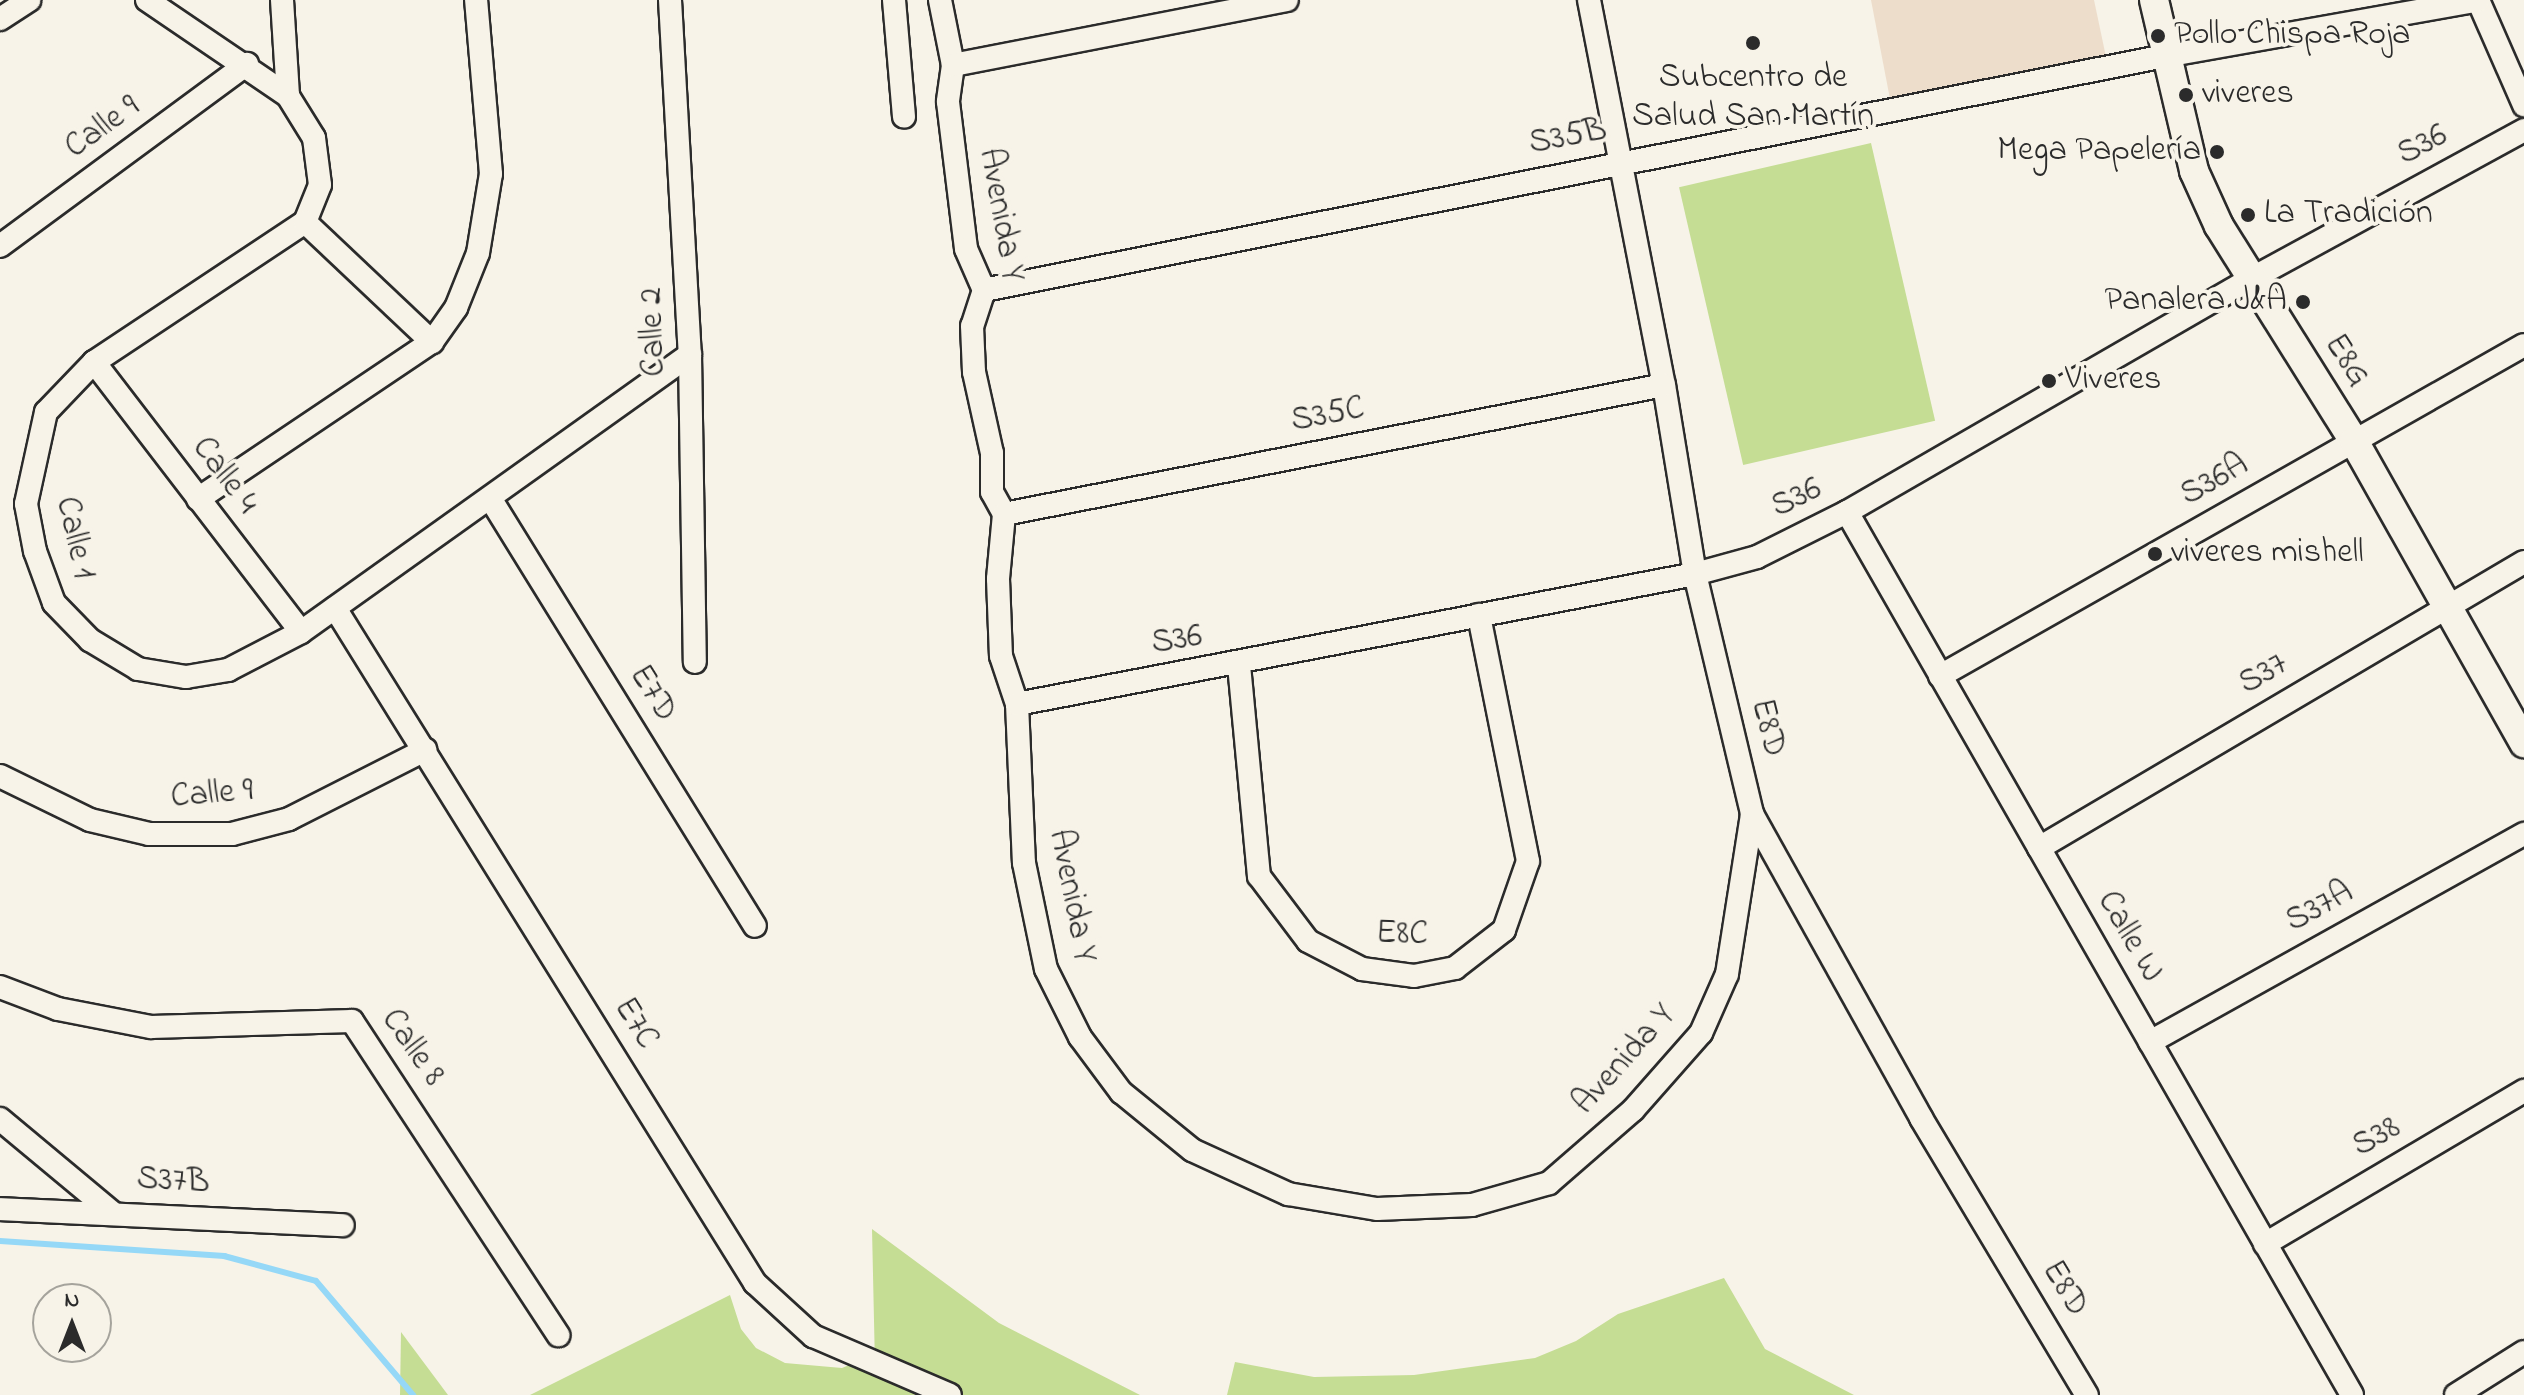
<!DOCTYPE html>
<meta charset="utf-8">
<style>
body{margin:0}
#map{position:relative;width:2524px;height:1395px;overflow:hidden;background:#f7f3e8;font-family:"Indie Flower",sans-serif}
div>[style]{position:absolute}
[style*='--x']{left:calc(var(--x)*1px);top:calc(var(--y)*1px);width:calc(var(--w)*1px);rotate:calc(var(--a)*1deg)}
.built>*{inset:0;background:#edddcb}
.green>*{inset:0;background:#c5dd94;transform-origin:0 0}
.stream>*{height:6px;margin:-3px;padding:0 3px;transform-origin:3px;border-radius:3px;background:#95d8f7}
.roads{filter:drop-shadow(2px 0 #2b2b2b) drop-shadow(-2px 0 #2b2b2b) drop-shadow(0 2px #2b2b2b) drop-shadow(0 -2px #2b2b2b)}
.minor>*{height:22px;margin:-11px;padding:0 11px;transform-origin:11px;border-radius:11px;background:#f7f3e8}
.tertiary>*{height:28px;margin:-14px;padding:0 14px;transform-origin:14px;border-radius:14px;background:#f7f3e8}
.dots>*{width:22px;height:22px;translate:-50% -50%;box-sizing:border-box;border:4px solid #f7f3e8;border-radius:50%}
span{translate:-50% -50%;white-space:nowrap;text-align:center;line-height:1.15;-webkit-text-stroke:8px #f7f3e8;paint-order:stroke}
.poi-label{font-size:34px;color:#2b2b2b}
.left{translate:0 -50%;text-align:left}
.right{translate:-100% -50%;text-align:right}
.street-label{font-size:34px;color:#2b2b2b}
.north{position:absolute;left:32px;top:1283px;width:80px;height:80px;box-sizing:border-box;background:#f7f3e8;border:2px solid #a5a39c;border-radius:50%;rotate:0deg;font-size:22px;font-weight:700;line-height:32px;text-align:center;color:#2b2b2b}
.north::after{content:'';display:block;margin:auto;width:28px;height:36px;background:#2b2b2b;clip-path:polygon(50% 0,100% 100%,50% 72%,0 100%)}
</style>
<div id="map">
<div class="built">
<i style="clip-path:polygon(1871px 0,2094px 0,2106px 57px,1890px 99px)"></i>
</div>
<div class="green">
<i style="left:1871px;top:143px;width:285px;height:197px;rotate:77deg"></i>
<i style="clip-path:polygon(872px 1229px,999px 1323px,1140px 1395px,530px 1395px,730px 1295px,741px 1329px,756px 1348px,785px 1363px,842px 1368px,861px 1360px,875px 1366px)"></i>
<i style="clip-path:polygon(1724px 1278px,1765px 1349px,1854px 1395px,1227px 1395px,1235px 1362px,1314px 1377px,1414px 1375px,1535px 1358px,1576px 1341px,1618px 1314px)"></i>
<i style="clip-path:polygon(401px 1332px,448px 1395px,400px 1395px)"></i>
</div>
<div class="stream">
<i style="--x:0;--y:1241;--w:225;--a:3.8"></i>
<i style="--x:224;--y:1256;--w:95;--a:15.2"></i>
<i style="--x:316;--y:1281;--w:150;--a:49.6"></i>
</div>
<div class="roads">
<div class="minor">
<i style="--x:147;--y:0;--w:171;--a:34.2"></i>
<i style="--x:288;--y:96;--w:49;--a:58.2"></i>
<i style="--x:314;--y:138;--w:47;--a:82.7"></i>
<i style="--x:320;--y:185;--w:40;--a:112"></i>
<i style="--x:305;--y:222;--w:253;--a:146.4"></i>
<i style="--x:94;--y:362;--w:69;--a:133.8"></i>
<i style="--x:46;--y:412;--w:94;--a:102.3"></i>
<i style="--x:26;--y:504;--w:48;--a:79.2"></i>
<i style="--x:35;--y:551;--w:55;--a:69.9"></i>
<i style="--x:54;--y:603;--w:52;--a:45.8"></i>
<i style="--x:90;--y:640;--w:56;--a:31.1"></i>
<i style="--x:138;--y:669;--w:49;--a:9.5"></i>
<i style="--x:186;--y:677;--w:43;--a:-9.5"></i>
<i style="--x:228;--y:670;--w:82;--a:-27.5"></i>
<i style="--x:301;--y:632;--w:478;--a:-35.5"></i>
<i style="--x:282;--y:0;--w:96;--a:86.4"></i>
<i style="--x:670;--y:0;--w:356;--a:86.8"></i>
<i style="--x:690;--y:355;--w:307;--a:89.1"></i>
<i style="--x:894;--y:0;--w:117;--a:85.1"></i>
<i style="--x:940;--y:0;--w:66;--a:78.7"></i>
<i style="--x:953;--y:65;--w:37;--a:98"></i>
<i style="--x:948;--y:102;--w:148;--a:83"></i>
<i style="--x:966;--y:249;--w:45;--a:66.3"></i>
<i style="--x:984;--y:290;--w:38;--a:108"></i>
<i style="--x:972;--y:326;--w:46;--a:87.5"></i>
<i style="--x:974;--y:372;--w:83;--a:77.5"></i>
<i style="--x:992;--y:453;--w:39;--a:90"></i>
<i style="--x:992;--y:492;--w:25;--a:61"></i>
<i style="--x:1004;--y:514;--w:65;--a:95.3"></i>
<i style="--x:998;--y:579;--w:77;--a:87.8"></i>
<i style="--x:1001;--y:656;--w:51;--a:71.6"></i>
<i style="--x:1017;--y:704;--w:159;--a:87.5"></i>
<i style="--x:1024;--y:863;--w:108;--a:78.3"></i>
<i style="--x:1046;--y:969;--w:76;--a:63.4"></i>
<i style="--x:1080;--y:1037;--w:69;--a:53.3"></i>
<i style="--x:1121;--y:1092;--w:92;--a:39.2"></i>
<i style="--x:1192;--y:1150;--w:106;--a:24.6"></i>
<i style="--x:1288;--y:1194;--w:90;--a:9.6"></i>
<i style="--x:1377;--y:1209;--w:95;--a:-2.4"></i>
<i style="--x:1472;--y:1205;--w:80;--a:-15.9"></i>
<i style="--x:1549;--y:1183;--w:111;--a:-41"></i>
<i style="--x:1633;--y:1110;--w:103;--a:-48.6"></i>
<i style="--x:1701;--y:1033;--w:64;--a:-66.2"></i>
<i style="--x:1727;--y:974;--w:162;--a:-81.1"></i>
<i style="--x:1589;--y:0;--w:392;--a:79"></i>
<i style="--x:1664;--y:385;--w:192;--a:80.7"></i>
<i style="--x:1695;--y:574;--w:247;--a:76.6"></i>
<i style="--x:1752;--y:814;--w:348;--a:60.9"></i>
<i style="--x:1921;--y:1118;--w:323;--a:59.1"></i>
<i style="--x:2478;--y:0;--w:115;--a:66.3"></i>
<i style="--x:0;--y:19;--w:35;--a:-33"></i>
<i style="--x:953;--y:65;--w:340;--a:-11"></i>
<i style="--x:305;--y:222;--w:175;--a:43.4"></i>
<i style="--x:0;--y:246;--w:307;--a:-36.4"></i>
<i style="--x:984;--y:290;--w:1204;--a:-11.21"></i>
<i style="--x:2165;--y:56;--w:318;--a:-10.1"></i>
<i style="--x:94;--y:362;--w:340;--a:52.5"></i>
<i style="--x:490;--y:498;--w:503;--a:58.24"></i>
<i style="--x:198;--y:499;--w:282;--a:-33.9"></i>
<i style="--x:432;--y:342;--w:42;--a:-54.8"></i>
<i style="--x:456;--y:308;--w:59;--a:-68.2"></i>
<i style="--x:478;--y:253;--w:80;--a:-80.7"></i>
<i style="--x:491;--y:174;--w:175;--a:-94.9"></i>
<i style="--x:1847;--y:512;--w:1017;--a:60.23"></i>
<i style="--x:1004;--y:514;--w:672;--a:-11.06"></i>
<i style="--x:335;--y:608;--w:795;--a:58.11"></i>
<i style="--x:755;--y:1283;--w:79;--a:42.4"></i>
<i style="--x:813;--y:1336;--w:149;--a:23.3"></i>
<i style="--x:1239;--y:665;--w:212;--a:84.6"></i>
<i style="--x:1259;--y:876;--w:81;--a:53"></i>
<i style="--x:1308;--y:941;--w:61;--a:27.4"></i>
<i style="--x:1362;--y:969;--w:52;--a:7.7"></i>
<i style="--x:1414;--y:976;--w:42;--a:-11"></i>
<i style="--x:1455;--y:968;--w:62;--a:-37.8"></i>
<i style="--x:1504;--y:930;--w:73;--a:-70.8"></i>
<i style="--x:1528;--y:861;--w:251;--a:-101.3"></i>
<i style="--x:1940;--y:676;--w:671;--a:-29.54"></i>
<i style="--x:1017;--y:704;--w:690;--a:-10.85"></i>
<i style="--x:1695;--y:574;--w:64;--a:-15.3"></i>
<i style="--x:1757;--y:557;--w:101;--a:-26.6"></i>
<i style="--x:1847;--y:512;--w:466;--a:-30"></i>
<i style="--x:2251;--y:279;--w:311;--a:-28.6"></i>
<i style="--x:0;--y:776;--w:100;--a:26.1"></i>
<i style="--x:90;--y:820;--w:61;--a:13.3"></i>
<i style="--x:149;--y:834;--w:83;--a:0"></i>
<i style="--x:232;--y:834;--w:59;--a:-14.7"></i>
<i style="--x:289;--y:819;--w:153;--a:-26.9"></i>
<i style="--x:2039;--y:848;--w:563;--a:-30.53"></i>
<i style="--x:0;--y:987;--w:62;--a:20.8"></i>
<i style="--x:58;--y:1009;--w:95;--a:11"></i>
<i style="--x:151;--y:1027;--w:201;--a:-1.7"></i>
<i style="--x:352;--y:1021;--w:376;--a:56.7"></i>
<i style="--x:2150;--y:1042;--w:428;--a:-29.1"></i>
<i style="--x:0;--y:1119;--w:147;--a:39.8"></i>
<i style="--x:0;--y:1209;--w:343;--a:2.7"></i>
<i style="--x:2265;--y:1244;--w:301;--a:-30.6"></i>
<i style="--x:2456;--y:1395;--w:80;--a:-32.3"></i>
</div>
<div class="tertiary">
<i style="--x:2154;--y:0;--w:176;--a:76.8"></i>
<i style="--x:2194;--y:171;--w:60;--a:65.6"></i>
<i style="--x:2219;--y:226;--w:254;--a:57.9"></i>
<i style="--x:2354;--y:441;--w:347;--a:60.6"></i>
</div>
</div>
<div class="dots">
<i style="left:2158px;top:36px;background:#2b2b2b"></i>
<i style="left:1753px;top:43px;background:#2b2b2b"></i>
<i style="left:2186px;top:95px;background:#2b2b2b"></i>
<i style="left:2217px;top:152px;background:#2b2b2b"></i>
<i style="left:2248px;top:215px;background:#2b2b2b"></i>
<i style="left:2303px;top:302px;background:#2b2b2b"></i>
<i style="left:2049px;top:381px;background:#2b2b2b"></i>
<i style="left:2155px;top:554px;background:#2b2b2b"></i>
</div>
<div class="poi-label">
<span class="left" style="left:2174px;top:36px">Pollo Chispa Roja</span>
<span style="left:1753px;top:98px">Subcentro de<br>Salud San Martín</span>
<span class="left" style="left:2202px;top:95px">viveres</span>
<span class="right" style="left:2201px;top:152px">Mega Papelería</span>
<span class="left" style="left:2264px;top:215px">La Tradición</span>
<span class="right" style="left:2287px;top:302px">Panalera J&amp;A</span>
<span class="left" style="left:2065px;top:381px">Viveres</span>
<span class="left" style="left:2171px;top:554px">viveres mishell</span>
</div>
<div class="street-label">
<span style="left:103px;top:128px;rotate:-36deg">Calle 9</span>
<span style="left:1568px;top:138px;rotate:-11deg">S35B</span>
<span style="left:2423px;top:146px;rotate:-29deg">S36</span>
<span style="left:1000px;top:215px;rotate:80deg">Avenida Y</span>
<span style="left:654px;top:332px;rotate:-92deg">Calle 2</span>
<span style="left:2346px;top:361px;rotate:57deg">E8G</span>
<span style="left:1328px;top:416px;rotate:-11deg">S35C</span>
<span style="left:224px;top:476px;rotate:53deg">Calle 4</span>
<span style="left:2215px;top:481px;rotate:-30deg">S36A</span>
<span style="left:1797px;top:499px;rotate:-27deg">S36</span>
<span style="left:74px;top:538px;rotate:77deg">Calle 1</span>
<span style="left:1177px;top:641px;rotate:-10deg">S36</span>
<span style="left:2264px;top:675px;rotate:-31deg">S37</span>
<span style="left:652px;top:694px;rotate:58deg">E7D</span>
<span style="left:1767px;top:728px;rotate:76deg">E8D</span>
<span style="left:212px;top:795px;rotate:-5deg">Calle 9</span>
<span style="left:1071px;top:896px;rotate:79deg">Avenida Y</span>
<span style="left:2320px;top:908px;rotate:-29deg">S37A</span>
<span style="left:1402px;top:935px;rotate:2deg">E8C</span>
<span style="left:2129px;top:937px;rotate:60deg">Calle W</span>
<span style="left:635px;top:1024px;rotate:58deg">E7C</span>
<span style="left:412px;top:1048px;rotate:55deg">Calle 8</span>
<span style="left:1625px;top:1060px;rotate:-48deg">Avenida Y</span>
<span style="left:2377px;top:1138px;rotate:-30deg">S38</span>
<span style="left:173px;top:1182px;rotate:3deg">S37B</span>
<span style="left:2064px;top:1289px;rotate:59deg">E8D</span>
</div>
<div class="north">N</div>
</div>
